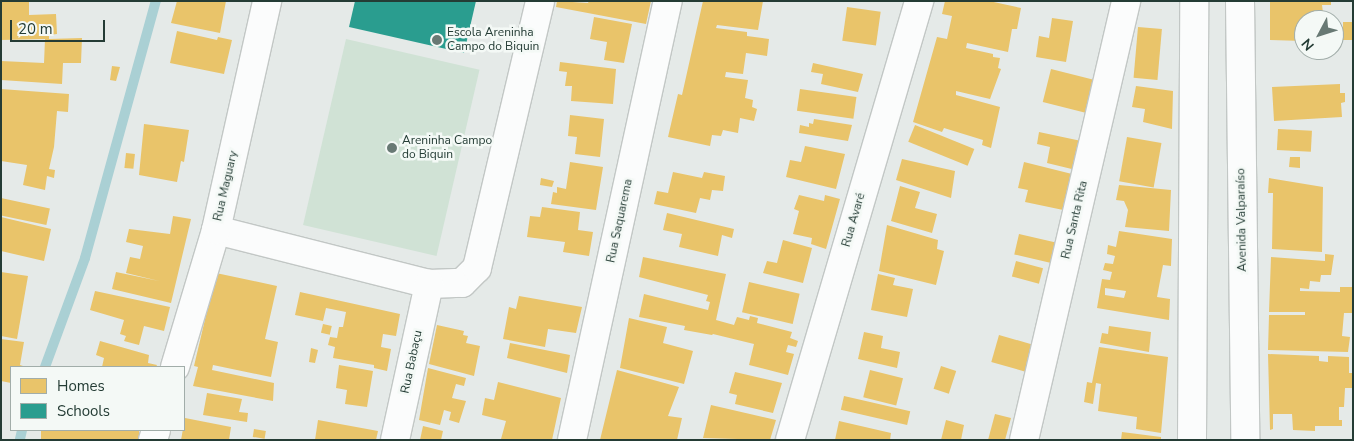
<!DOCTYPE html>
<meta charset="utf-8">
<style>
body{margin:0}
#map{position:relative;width:1354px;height:441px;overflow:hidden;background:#e5eae8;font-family:"Nunito Sans",sans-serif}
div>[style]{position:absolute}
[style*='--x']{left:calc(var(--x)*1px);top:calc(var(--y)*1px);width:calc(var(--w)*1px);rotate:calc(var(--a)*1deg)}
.green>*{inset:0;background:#d0e2d5;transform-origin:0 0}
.homes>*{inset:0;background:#e9c46a;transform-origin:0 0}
.schools>*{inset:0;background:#2a9d8f}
.stream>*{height:10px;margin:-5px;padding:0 5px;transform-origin:5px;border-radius:5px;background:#aad0d4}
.roads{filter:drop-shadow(1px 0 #c2c7c5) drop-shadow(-1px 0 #c2c7c5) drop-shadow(0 1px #c2c7c5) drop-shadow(0 -1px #c2c7c5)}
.street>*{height:28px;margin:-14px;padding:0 14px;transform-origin:14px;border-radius:14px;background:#fbfcfc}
.secondary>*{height:28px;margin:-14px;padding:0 14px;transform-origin:14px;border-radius:14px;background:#fbfcfc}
.dots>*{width:14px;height:14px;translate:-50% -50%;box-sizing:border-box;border:2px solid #f4f9f6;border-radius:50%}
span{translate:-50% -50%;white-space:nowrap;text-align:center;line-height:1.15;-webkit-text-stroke:5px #f4f9f6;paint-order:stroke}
.poi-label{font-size:12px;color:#243c35}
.left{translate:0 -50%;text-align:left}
.street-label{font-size:12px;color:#243c35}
.frame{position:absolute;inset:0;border:2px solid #243c35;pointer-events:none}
.legend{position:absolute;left:10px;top:366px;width:175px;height:65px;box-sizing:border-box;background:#f4f9f6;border:1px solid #a1ada9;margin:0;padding:6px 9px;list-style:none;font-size:15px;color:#243c35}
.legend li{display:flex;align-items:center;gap:10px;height:25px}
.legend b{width:25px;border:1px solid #a1ada9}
.north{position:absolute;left:1294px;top:10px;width:50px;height:50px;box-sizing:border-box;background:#f4f9f6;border:1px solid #a1ada9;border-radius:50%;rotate:230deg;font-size:14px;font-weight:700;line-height:20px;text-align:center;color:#243c35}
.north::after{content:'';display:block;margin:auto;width:18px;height:22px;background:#687974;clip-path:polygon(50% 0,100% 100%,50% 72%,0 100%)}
.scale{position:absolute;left:10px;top:20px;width:95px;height:22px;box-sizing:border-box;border:2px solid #243c35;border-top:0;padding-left:6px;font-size:15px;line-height:18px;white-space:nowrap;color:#243c35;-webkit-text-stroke:4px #f4f9f6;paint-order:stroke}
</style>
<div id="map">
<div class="green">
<i style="left:346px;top:39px;width:137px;height:191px;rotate:13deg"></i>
</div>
<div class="homes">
<i style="clip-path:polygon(1px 1px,29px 1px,29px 15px,56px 14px,57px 34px,49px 35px,49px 39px,82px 38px,81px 63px,63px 63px,62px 84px,1px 80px,1px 61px,44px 63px,45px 39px,1px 40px)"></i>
<i style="clip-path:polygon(177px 1px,226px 1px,220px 33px,171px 23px)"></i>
<i style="clip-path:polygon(557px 1px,588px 3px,589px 1px,651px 1px,646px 24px,556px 7px)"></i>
<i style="clip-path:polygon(703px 1px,763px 1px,758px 30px,717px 25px,716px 28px,747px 32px,747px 36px,769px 39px,767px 56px,746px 53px,743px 74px,726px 72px,725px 77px,748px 80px,745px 98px,753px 100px,752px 107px,757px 109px,754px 121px,740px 118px,738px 133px,723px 130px,721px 136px,712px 135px,710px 146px,668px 137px,678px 94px,682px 95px)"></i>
<i style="clip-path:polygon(945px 1px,989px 1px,1021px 8px,1017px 29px,1012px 29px,1008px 52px,967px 43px,966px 48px,993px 54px,993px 57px,1000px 58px,998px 68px,1001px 69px,990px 99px,956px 91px,956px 95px,1000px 107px,991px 148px,982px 145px,983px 140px,944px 128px,942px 132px,913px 122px,937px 37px,947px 39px,952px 16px,942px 14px)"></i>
<i style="clip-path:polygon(1270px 1px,1331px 1px,1331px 5px,1322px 5px,1324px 20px,1304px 20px,1304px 41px,1270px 40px)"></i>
<i style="left:847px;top:7px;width:34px;height:34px;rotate:8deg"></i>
<i style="clip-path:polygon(594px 17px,632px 24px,624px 63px,604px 60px,607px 42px,590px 39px)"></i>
<i style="clip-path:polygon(1052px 18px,1073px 21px,1066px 62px,1036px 57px,1039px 36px,1049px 38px)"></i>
<i style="left:1343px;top:22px;width:9px;height:18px"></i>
<i style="left:1138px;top:27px;width:24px;height:51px;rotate:5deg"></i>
<i style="clip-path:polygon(177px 31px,217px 40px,218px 37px,232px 40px,224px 74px,170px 63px)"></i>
<i style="clip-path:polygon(560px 62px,616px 69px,613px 104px,571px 101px,572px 86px,565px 86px,567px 72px,559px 71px)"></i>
<i style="clip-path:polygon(813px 63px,863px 74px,858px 92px,821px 84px,823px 74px,811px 72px)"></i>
<i style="clip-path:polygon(112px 66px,120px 67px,116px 81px,110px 80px)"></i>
<i style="left:1051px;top:69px;width:45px;height:34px;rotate:14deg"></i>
<i style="clip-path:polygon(1340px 84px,1340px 93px,1345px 93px,1345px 102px,1341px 103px,1342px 117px,1274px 121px,1272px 87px)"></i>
<i style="clip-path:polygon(1136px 86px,1173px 91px,1172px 129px,1143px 122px,1145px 109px,1132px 107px)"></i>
<i style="clip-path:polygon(1px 89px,69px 94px,68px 112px,57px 111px,54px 147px,49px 169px,55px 170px,54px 178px,47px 176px,45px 190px,23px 185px,27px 165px,1px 161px)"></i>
<i style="left:800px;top:89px;width:57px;height:22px;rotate:8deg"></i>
<i style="clip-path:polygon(570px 115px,604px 119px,600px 157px,575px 154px,577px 137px,568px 136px)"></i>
<i style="clip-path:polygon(814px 119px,852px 125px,848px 141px,799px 133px,800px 125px,809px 127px,809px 123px,813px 124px)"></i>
<i style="clip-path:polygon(144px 124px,189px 130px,184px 162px,181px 161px,177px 182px,139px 175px)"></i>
<i style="left:915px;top:125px;width:64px;height:18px;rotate:22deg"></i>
<i style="left:1278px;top:129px;width:34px;height:21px;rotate:3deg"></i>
<i style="clip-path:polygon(1039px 132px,1086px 142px,1080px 171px,1047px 163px,1050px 147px,1037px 144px)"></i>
<i style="left:1127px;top:137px;width:35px;height:45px;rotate:10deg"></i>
<i style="clip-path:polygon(805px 146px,845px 154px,836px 189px,786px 177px,790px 160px,801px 162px)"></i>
<i style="left:126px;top:153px;width:9px;height:15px;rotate:6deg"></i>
<i style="clip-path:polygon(1290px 157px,1300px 157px,1300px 168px,1289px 167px)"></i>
<i style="clip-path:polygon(902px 159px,955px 171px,951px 198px,896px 180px)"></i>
<i style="clip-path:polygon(570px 162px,603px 167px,596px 210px,551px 204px,553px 192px,557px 193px,557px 187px,566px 189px)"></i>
<i style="clip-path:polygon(1024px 162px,1076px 175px,1068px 211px,1025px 202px,1028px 190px,1018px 188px)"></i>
<i style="clip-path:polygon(673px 172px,702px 178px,704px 172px,725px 176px,723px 191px,712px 190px,710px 200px,700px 198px,696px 213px,654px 204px,657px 191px,668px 193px)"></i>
<i style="clip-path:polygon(541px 178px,554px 181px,552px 187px,540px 185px)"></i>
<i style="clip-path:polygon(1269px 178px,1323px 187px,1322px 252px,1272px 249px,1273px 193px,1268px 193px)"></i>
<i style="clip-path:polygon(1119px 185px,1171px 190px,1169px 231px,1125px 227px,1128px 210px,1124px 201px,1116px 200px)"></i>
<i style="clip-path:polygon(900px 186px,920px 192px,915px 208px,937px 214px,932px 233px,891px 221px)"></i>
<i style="clip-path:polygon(799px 195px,824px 201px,825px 195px,840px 199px,826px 249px,811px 244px,812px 238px,793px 234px,799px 211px,794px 209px)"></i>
<i style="left:1px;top:198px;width:50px;height:17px;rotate:12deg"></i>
<i style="clip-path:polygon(542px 207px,580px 212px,578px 230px,593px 232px,589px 256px,563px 252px,565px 242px,527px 237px,530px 216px,540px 217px)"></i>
<i style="clip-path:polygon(667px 213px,734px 229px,732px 238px,722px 235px,718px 256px,679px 247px,682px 234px,663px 230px)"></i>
<i style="clip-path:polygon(173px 216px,191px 219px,171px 303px,112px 289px,116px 272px,159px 281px,126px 273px,130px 257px,140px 259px,143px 246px,126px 242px,129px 229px,170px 234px)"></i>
<i style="clip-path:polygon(1px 217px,51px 229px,44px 261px,1px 251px)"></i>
<i style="clip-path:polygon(887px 225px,938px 240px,937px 249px,944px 251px,936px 285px,879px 271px)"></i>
<i style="clip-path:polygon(evenodd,1119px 231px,1172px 239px,1171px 266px,1163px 265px,1157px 297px,1170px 299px,1169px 320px,1097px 308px,1102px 279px,1110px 280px,1112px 272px,1103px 270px,1105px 263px,1113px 264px,1115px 256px,1107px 254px,1108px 245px,1116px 247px,1119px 231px,1105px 288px,1126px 291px,1124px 298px,1105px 295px,1105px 288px)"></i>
<i style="left:1019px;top:234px;width:40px;height:21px;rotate:13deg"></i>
<i style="clip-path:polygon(783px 240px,812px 248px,803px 283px,763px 273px,767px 261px,777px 263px)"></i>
<i style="clip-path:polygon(1325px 254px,1334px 255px,1331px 275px,1321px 275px,1320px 282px,1310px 281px,1309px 289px,1300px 288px,1300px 291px,1340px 292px,1340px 287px,1352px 287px,1353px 313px,1344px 313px,1342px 336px,1350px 337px,1348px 352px,1268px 350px,1269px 315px,1305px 315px,1305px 312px,1269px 312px,1271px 257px,1325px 261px)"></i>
<i style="clip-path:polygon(643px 257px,726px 274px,716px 320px,734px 325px,737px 317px,749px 320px,750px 316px,758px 318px,757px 323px,792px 332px,790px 338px,798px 341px,796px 347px,788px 345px,786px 352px,794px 354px,788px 375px,749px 365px,754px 344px,713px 334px,712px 335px,684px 330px,685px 326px,639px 317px,644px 294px,708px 310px,710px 302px,706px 301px,708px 295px,639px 277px)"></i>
<i style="left:1016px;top:261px;width:28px;height:16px;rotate:15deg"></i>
<i style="clip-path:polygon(1px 272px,28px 276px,17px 339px,1px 336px)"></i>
<i style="clip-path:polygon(216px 273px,277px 286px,265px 339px,278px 342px,271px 377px,213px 365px,212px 370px,274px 383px,273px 401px,193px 386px,198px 367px,194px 366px)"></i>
<i style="clip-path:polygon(878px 274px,895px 278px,893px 285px,913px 289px,907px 317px,871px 310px)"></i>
<i style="left:749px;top:282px;width:52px;height:31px;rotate:13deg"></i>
<i style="clip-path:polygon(95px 291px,170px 307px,164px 331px,144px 326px,139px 345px,124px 341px,126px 336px,120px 334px,124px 320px,90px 310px)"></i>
<i style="clip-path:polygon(300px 292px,400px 314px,396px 336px,383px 334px,381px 347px,391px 349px,387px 371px,374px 368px,374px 365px,333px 358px,335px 347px,328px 345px,330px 337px,337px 338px,339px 327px,343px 327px,346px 312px,326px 308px,323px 321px,295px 315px)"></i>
<i style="clip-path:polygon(519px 296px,582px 307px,576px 333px,548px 329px,545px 347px,503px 339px,509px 307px,516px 309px)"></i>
<i style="clip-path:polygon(629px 318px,667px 327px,663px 343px,693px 351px,684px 384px,620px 368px)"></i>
<i style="left:323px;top:324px;width:9px;height:9px;rotate:13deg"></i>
<i style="clip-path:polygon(437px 325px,464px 331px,463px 335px,468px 336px,466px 343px,480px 346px,474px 376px,429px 364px)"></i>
<i style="clip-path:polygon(1109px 326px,1151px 332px,1149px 352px,1100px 343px,1102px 333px,1108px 334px)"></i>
<i style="clip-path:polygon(864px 332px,883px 336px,881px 348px,900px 352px,897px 368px,858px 359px)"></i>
<i style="left:999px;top:335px;width:40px;height:28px;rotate:16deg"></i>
<i style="clip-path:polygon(1px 339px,24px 342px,20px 365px,26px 367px,11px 367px,11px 383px,1px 381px)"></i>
<i style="clip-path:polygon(100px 341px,149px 355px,148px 363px,157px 365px,156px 367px,102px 367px,104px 358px,96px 355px)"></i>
<i style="clip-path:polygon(510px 343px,570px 355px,567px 373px,507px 358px)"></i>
<i style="clip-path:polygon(1099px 347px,1168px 357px,1161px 433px,1136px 429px,1137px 417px,1098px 411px,1101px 384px,1096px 383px,1093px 404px,1084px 402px,1087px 382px,1092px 383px)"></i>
<i style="clip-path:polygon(311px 348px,318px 350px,315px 363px,309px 362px)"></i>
<i style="clip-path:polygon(1268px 354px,1319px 356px,1319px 361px,1328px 362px,1328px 356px,1349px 357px,1349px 373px,1353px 373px,1353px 388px,1345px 388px,1344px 407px,1339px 407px,1339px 420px,1342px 420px,1342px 426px,1315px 426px,1315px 431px,1293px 430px,1292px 414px,1273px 414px,1273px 429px,1270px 430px)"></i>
<i style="clip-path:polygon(339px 365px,373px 371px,367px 407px,345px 404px,347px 390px,336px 388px)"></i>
<i style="left:941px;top:366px;width:16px;height:24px;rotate:18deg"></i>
<i style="clip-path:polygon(428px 368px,466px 378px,464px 386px,456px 384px,452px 398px,466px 401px,459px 423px,449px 420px,451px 412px,444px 410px,440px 425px,419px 420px)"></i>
<i style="clip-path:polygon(617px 370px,679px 387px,668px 416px,682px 418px,677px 440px,600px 440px)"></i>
<i style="left:870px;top:370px;width:34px;height:28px;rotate:14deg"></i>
<i style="clip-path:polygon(735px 372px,782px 383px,773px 413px,735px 404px,737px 395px,729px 393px)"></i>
<i style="clip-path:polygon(498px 382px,561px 398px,552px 440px,501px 439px,506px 421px,482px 415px,485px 398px,494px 400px)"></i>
<i style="clip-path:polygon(207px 393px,242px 399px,239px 412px,248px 413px,247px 422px,203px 415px)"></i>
<i style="left:844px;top:396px;width:68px;height:14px;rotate:13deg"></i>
<i style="clip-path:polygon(711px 405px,776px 420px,770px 440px,703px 438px)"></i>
<i style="clip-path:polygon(995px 414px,1011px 418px,1005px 440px,988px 440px)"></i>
<i style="clip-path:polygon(185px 418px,231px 427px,229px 440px,181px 440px)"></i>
<i style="clip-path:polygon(318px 420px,378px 431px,376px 440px,315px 440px)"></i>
<i style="clip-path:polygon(946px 420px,964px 425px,961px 440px,941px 440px)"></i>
<i style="clip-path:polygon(839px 421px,891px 433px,890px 440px,835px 440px)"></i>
<i style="clip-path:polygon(423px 426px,443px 431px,441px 440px,420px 440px)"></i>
<i style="left:254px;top:429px;width:12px;height:8px;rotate:9deg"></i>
<i style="left:41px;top:430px;width:98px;height:10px"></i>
<i style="clip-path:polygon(1122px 432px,1161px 437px,1161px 440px,1121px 440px)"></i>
</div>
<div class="schools">
<i style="clip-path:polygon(355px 1px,476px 1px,464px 53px,349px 27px)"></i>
</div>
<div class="stream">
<i style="--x:45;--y:367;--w:116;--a:-69.8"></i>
<i style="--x:85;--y:258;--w:267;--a:-74.6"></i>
<i style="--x:20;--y:439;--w:9;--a:-77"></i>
</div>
<div class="roads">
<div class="street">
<i style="--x:216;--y:230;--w:220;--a:14.2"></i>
<i style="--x:429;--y:284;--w:33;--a:-2"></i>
<i style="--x:462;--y:283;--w:21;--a:-45"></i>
<i style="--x:477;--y:268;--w:274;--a:-76.7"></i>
<i style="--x:175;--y:367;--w:143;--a:-73.3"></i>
<i style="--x:216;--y:230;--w:235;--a:-77.4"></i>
<i style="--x:153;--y:440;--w:10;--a:-73"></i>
<i style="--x:395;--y:440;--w:160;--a:-77.7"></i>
<i style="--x:572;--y:440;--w:449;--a:-77.7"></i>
<i style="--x:790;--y:440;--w:458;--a:-73.6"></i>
<i style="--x:1024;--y:440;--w:451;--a:-76.9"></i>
</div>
<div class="secondary">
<i style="--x:1240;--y:1;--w:439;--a:89.3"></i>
<i style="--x:1192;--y:440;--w:439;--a:-89.7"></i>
</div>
</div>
<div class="dots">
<i style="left:437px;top:40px;background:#687974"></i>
<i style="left:392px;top:148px;background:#687974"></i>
</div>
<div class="poi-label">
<span class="left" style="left:447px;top:40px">Escola Areninha<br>Campo do Biquin</span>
<span class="left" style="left:402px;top:148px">Areninha Campo<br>do Biquin</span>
</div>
<div class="street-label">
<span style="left:226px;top:186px;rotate:-77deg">Rua Maguary</span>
<span style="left:854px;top:220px;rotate:-74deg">Rua Avaré</span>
<span style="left:1075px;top:220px;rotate:-77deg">Rua Santa Rita</span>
<span style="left:1242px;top:220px;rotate:-91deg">Avenida Valparaíso</span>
<span style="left:620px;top:221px;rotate:-78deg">Rua Saquarema</span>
<span style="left:412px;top:362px;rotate:-78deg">Rua Babaçu</span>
</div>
<div class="frame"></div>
<ul class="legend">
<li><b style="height:14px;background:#e9c46a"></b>Homes</li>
<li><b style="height:14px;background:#2a9d8f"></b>Schools</li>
</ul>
<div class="north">N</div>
<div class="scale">20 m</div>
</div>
